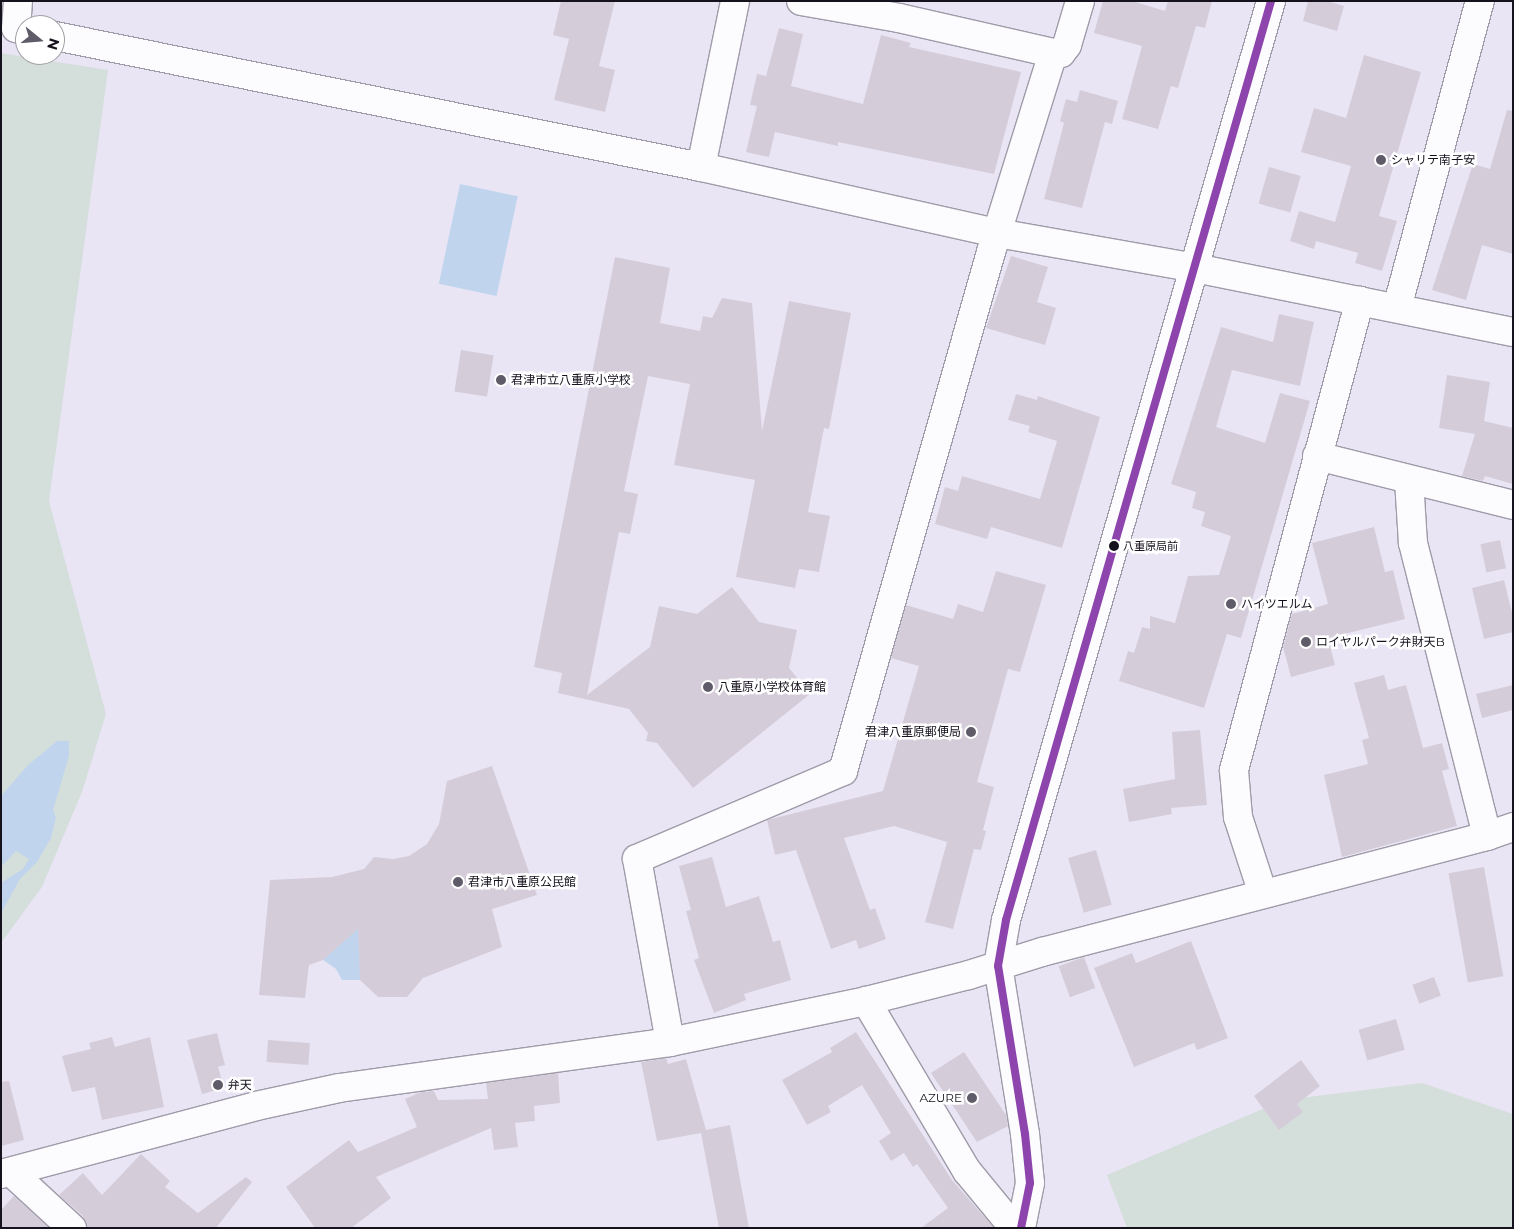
<!DOCTYPE html>
<meta charset="utf-8">
<style>
body{margin:0}
#map{position:relative;width:1514px;height:1229px;overflow:hidden;background:#eae5f5;font-family:Montserrat,"Noto Sans JP",sans-serif}
div>[style]{position:absolute}
[style*='--x']{left:calc(var(--x)*1px);top:calc(var(--y)*1px);width:calc(var(--w)*1px);rotate:calc(var(--a)*1deg)}
.green>*{inset:0;background:#d4dedb}
.water>*{inset:0;background:#c0d5ed;transform-origin:0 0}
.building>*{inset:0;background:#d4ccd9;transform-origin:0 0}
.roads{filter:drop-shadow(1px 0 #9f9ba8) drop-shadow(-1px 0 #9f9ba8) drop-shadow(0 1px #9f9ba8) drop-shadow(0 -1px #9f9ba8)}
.minor>*{height:28px;margin:-14px;padding:0 14px;transform-origin:14px;border-radius:14px;background:#fcfbfe}
.bus-1>*{height:8px;margin:-4px;padding:0 4px;transform-origin:4px;border-radius:4px;background:#8e44ad}
.dots>*{width:14px;height:14px;translate:-50% -50%;box-sizing:border-box;border:2px solid #fff;border-radius:50%}
span{translate:-50% -50%;white-space:nowrap;text-align:center;line-height:1.15;-webkit-text-stroke:5px #fff;paint-order:stroke}
.bus-label{font-size:11px;color:#15111d}
.left{translate:0 -50%;text-align:left}
.poi-label{font-size:12px;color:#15111d}
.right{translate:-100% -50%;text-align:right}
.frame{position:absolute;inset:0;border:2px solid #15111d;pointer-events:none}
.north{position:absolute;left:15px;top:15px;width:50px;height:50px;box-sizing:border-box;background:#fff;border:1px solid #a1a0a5;border-radius:50%;rotate:107deg;font-size:14px;font-weight:700;line-height:20px;text-align:center;color:#15111d}
.north::after{content:'';display:block;margin:auto;width:18px;height:22px;background:#605b69;clip-path:polygon(50% 0,100% 100%,50% 72%,0 100%)}
</style>
<div id="map">
<div class="green">
<i style="clip-path:polygon(1px 53px,108px 70px,49px 501px,106px 714px,82px 792px,42px 887px,1px 943px)"></i>
<i style="clip-path:polygon(1422px 1083px,1513px 1114px,1513px 1228px,1127px 1228px,1107px 1175px,1284px 1100px)"></i>
</div>
<div class="water">
<i style="left:460px;top:184px;width:59px;height:102px;rotate:12deg"></i>
<i style="clip-path:polygon(57px 741px,69px 741px,69px 756px,53px 810px,56px 818px,51px 838px,37px 862px,20px 879px,1px 913px,1px 883px,23px 869px,29px 859px,16px 851px,1px 867px,1px 796px,28px 765px)"></i>
<i style="clip-path:polygon(364px 870px,360px 980px,342px 980px,336px 969px,323px 960px)"></i>
</div>
<div class="building">
<i style="clip-path:polygon(561px 1px,615px 1px,599px 66px,615px 70px,605px 112px,554px 100px,569px 39px,553px 35px)"></i>
<i style="clip-path:polygon(1103px 1px,1132px 1px,1165px 11px,1168px 1px,1212px 1px,1205px 28px,1196px 26px,1178px 88px,1171px 86px,1158px 129px,1122px 119px,1142px 46px,1094px 33px)"></i>
<i style="clip-path:polygon(1308px 1px,1327px 1px,1344px 6px,1337px 31px,1303px 21px)"></i>
<i style="clip-path:polygon(779px 28px,803px 34px,791px 86px,863px 104px,881px 35px,911px 43px,909px 47px,1021px 72px,994px 174px,838px 142px,838px 146px,775px 132px,769px 157px,746px 152px,757px 106px,750px 105px,757px 74px,766px 76px)"></i>
<i style="clip-path:polygon(1364px 55px,1421px 72px,1379px 216px,1397px 221px,1382px 271px,1355px 263px,1358px 253px,1316px 241px,1314px 249px,1290px 241px,1299px 211px,1335px 222px,1351px 166px,1301px 152px,1314px 108px,1346px 118px)"></i>
<i style="clip-path:polygon(1080px 90px,1118px 101px,1112px 124px,1105px 122px,1082px 208px,1044px 199px,1064px 123px,1060px 121px,1066px 99px,1077px 102px)"></i>
<i style="clip-path:polygon(1507px 110px,1513px 111px,1513px 254px,1482px 245px,1466px 300px,1432px 290px,1473px 164px,1490px 169px)"></i>
<i style="left:1269px;top:167px;width:33px;height:38px;rotate:16deg"></i>
<i style="clip-path:polygon(1011px 256px,1048px 267px,1037px 302px,1056px 308px,1045px 345px,986px 328px)"></i>
<i style="clip-path:polygon(615px 257px,670px 268px,660px 323px,700px 331px,703px 316px,712px 318px,722px 298px,752px 303px,762px 431px,789px 301px,851px 313px,829px 429px,824px 428px,808px 512px,830px 516px,819px 572px,799px 569px,795px 588px,736px 577px,755px 480px,674px 465px,690px 384px,648px 376px,624px 491px,638px 494px,630px 534px,619px 532px,587px 695px,650px 647px,659px 606px,697px 614px,732px 587px,759px 622px,797px 630px,789px 668px,810px 694px,693px 788px,657px 743px,646px 741px,648px 733px,629px 709px,558px 693px,562px 673px,534px 667px)"></i>
<i style="clip-path:polygon(1279px 314px,1314px 322px,1300px 386px,1232px 370px,1216px 427px,1265px 443px,1280px 393px,1310px 401px,1241px 638px,1227px 634px,1204px 708px,1119px 681px,1128px 651px,1134px 653px,1142px 627px,1150px 629px,1150px 616px,1175px 623px,1188px 576px,1219px 575px,1231px 536px,1201px 526px,1205px 512px,1192px 508px,1196px 492px,1171px 484px,1221px 327px,1273px 342px)"></i>
<i style="left:461px;top:350px;width:33px;height:42px;rotate:9deg"></i>
<i style="clip-path:polygon(1447px 375px,1490px 382px,1484px 421px,1513px 428px,1513px 484px,1485px 476px,1483px 481px,1462px 476px,1475px 434px,1439px 428px)"></i>
<i style="clip-path:polygon(1016px 394px,1037px 400px,1038px 396px,1100px 417px,1062px 548px,991px 527px,987px 539px,935px 524px,945px 487px,958px 491px,962px 476px,1040px 499px,1057px 441px,1028px 432px,1030px 426px,1008px 420px)"></i>
<i style="clip-path:polygon(1374px 527px,1385px 572px,1393px 570px,1405px 619px,1328px 638px,1335px 665px,1291px 677px,1283px 647px,1292px 614px,1328px 604px,1312px 543px)"></i>
<i style="left:1500px;top:540px;width:29px;height:20px;rotate:78deg"></i>
<i style="clip-path:polygon(996px 571px,1046px 585px,1020px 672px,1008px 669px,977px 782px,994px 787px,983px 830px,986px 831px,981px 850px,974px 849px,953px 929px,925px 922px,947px 842px,894px 826px,844px 838px,870px 910px,875px 908px,886px 939px,859px 949px,856px 940px,831px 949px,796px 850px,775px 855px,767px 820px,883px 791px,919px 666px,891px 658px,906px 605px,953px 619px,958px 604px,983px 612px)"></i>
<i style="clip-path:polygon(1504px 580px,1513px 617px,1513px 632px,1484px 639px,1472px 588px)"></i>
<i style="clip-path:polygon(1384px 675px,1388px 690px,1406px 685px,1423px 748px,1442px 743px,1449px 769px,1442px 771px,1457px 826px,1342px 857px,1324px 775px,1368px 764px,1362px 740px,1369px 738px,1354px 683px)"></i>
<i style="clip-path:polygon(1513px 685px,1513px 710px,1482px 718px,1476px 694px)"></i>
<i style="clip-path:polygon(1200px 730px,1207px 805px,1171px 808px,1172px 814px,1129px 822px,1123px 789px,1175px 779px,1172px 732px)"></i>
<i style="clip-path:polygon(492px 766px,537px 895px,492px 909px,502px 947px,423px 978px,407px 997px,378px 997px,360px 980px,358px 929px,323px 960px,309px 965px,305px 998px,259px 995px,270px 880px,332px 877px,364px 869px,374px 857px,393px 859px,409px 856px,427px 844px,439px 824px,447px 781px)"></i>
<i style="left:1096px;top:850px;width:57px;height:29px;rotate:74deg"></i>
<i style="clip-path:polygon(712px 857px,726px 907px,759px 896px,773px 942px,780px 940px,791px 980px,744px 994px,746px 1000px,714px 1013px,694px 960px,699px 958px,686px 911px,691px 910px,679px 866px)"></i>
<i style="left:1484px;top:867px;width:111px;height:36px;rotate:80deg"></i>
<i style="clip-path:polygon(1191px 941px,1228px 1038px,1197px 1050px,1194px 1043px,1134px 1067px,1094px 968px,1132px 953px,1136px 963px)"></i>
<i style="left:1084px;top:957px;width:33px;height:27px;rotate:70deg"></i>
<i style="left:1434px;top:977px;width:20px;height:23px;rotate:70deg"></i>
<i style="left:1396px;top:1019px;width:32px;height:39px;rotate:74deg"></i>
<i style="clip-path:polygon(856px 1032px,952px 1180px,994px 1228px,921px 1228px,948px 1208px,917px 1164px,913px 1167px,904px 1153px,891px 1161px,879px 1141px,891px 1133px,862px 1085px,828px 1106px,831px 1112px,807px 1125px,782px 1080px,832px 1052px,830px 1048px)"></i>
<i style="clip-path:polygon(217px 1033px,225px 1065px,218px 1067px,224px 1088px,202px 1094px,187px 1040px)"></i>
<i style="clip-path:polygon(112px 1037px,115px 1047px,150px 1037px,164px 1107px,102px 1120px,95px 1087px,72px 1092px,62px 1056px,91px 1049px,89px 1043px)"></i>
<i style="left:268px;top:1040px;width:42px;height:22px;rotate:4deg"></i>
<i style="clip-path:polygon(964px 1052px,1006px 1115px,1008px 1126px,977px 1142px,931px 1073px)"></i>
<i style="clip-path:polygon(666px 1058px,668px 1064px,686px 1059px,706px 1130px,730px 1125px,749px 1228px,719px 1228px,701px 1133px,657px 1141px,641px 1062px)"></i>
<i style="clip-path:polygon(1301px 1060px,1320px 1086px,1297px 1104px,1303px 1112px,1279px 1130px,1254px 1096px)"></i>
<i style="clip-path:polygon(558px 1073px,560px 1103px,534px 1106px,535px 1121px,515px 1123px,518px 1147px,494px 1150px,491px 1128px,376px 1177px,391px 1198px,351px 1228px,315px 1228px,286px 1187px,349px 1140px,358px 1152px,417px 1127px,405px 1099px,421px 1092px,434px 1091px,438px 1100px,488px 1099px,486px 1083px)"></i>
<i style="clip-path:polygon(9px 1081px,24px 1140px,1px 1146px,1px 1082px)"></i>
<i style="clip-path:polygon(141px 1154px,170px 1181px,165px 1187px,198px 1213px,246px 1177px,252px 1182px,216px 1228px,87px 1228px,83px 1216px,59px 1195px,83px 1173px,102px 1195px)"></i>
<i style="clip-path:polygon(14px 1196px,49px 1228px,1px 1228px,1px 1210px)"></i>
</div>
<div class="roads">
<div class="minor">
<i style="--x:18;--y:1;--w:27;--a:94"></i>
<i style="--x:16;--y:28;--w:9;--a:13"></i>
<i style="--x:801;--y:1;--w:99;--a:9.8"></i>
<i style="--x:899;--y:18;--w:158;--a:12.8"></i>
<i style="--x:1053;--y:53;--w:8;--a:0"></i>
<i style="--x:1061;--y:53;--w:10;--a:-53"></i>
<i style="--x:1067;--y:45;--w:46;--a:-73.5"></i>
<i style="--x:55;--y:36;--w:659;--a:11.46"></i>
<i style="--x:701;--y:167;--w:303;--a:12.6"></i>
<i style="--x:997;--y:233;--w:201;--a:10"></i>
<i style="--x:1195;--y:268;--w:324;--a:11.4"></i>
<i style="--x:701;--y:167;--w:169;--a:-78.4"></i>
<i style="--x:1397;--y:308;--w:318;--a:-74.9"></i>
<i style="--x:1317;--y:456;--w:202;--a:14"></i>
<i style="--x:1409;--y:480;--w:63;--a:86.4"></i>
<i style="--x:1413;--y:543;--w:302;--a:75.8"></i>
<i style="--x:1263;--y:894;--w:81;--a:-108"></i>
<i style="--x:1238;--y:817;--w:47;--a:-94.9"></i>
<i style="--x:1234;--y:770;--w:486;--a:-75"></i>
<i style="--x:866;--y:1001;--w:198;--a:59.3"></i>
<i style="--x:967;--y:1171;--w:74;--a:50.5"></i>
<i style="--x:670;--y:1042;--w:186;--a:-100.2"></i>
<i style="--x:637;--y:859;--w:224;--a:-23.1"></i>
<i style="--x:843;--y:771;--w:540;--a:-74.08"></i>
<i style="--x:991;--y:252;--w:208;--a:-72.7"></i>
<i style="--x:11;--y:1172;--w:83;--a:42.6"></i>
<i style="--x:1;--y:1174;--w:264;--a:-14.9"></i>
<i style="--x:256;--y:1106;--w:85;--a:-12.2"></i>
<i style="--x:339;--y:1088;--w:334;--a:-7.9"></i>
<i style="--x:670;--y:1042;--w:200;--a:-11.8"></i>
<i style="--x:866;--y:1001;--w:106;--a:-14.2"></i>
<i style="--x:969;--y:975;--w:77;--a:-17.5"></i>
<i style="--x:1042;--y:952;--w:460;--a:-14.6"></i>
<i style="--x:1487;--y:836;--w:28;--a:-19"></i>
<i style="--x:1021;--y:1228;--w:46;--a:-78.7"></i>
<i style="--x:1030;--y:1183;--w:49;--a:-95.8"></i>
<i style="--x:1025;--y:1134;--w:170;--a:-99.1"></i>
<i style="--x:998;--y:966;--w:47;--a:-80.1"></i>
<i style="--x:1006;--y:920;--w:956;--a:-73.91"></i>
</div>
</div>
<div class="bus-1">
<i style="--x:1021;--y:1228;--w:46;--a:-78.7"></i>
<i style="--x:1030;--y:1183;--w:49;--a:-95.8"></i>
<i style="--x:1025;--y:1134;--w:170;--a:-99.1"></i>
<i style="--x:998;--y:966;--w:47;--a:-80.1"></i>
<i style="--x:1006;--y:920;--w:956;--a:-73.91"></i>
</div>
<div class="dots">
<i style="left:1381px;top:160px;background:#605b69"></i>
<i style="left:501px;top:380px;background:#605b69"></i>
<i style="left:1114px;top:546px;background:#15111d"></i>
<i style="left:1231px;top:604px;background:#605b69"></i>
<i style="left:1306px;top:642px;background:#605b69"></i>
<i style="left:708px;top:687px;background:#605b69"></i>
<i style="left:971px;top:732px;background:#605b69"></i>
<i style="left:458px;top:882px;background:#605b69"></i>
<i style="left:218px;top:1085px;background:#605b69"></i>
<i style="left:972px;top:1098px;background:#605b69"></i>
</div>
<div class="bus-label">
<span class="left" style="left:1123px;top:546px">八重原局前</span>
</div>
<div class="poi-label">
<span class="left" style="left:1391px;top:160px">シャリテ南子安</span>
<span class="left" style="left:511px;top:380px">君津市立八重原小学校</span>
<span class="left" style="left:1241px;top:604px">ハイツエルム</span>
<span class="left" style="left:1316px;top:642px">ロイヤルパーク弁財天B</span>
<span class="left" style="left:718px;top:687px">八重原小学校体育館</span>
<span class="right" style="left:961px;top:732px">君津八重原郵便局</span>
<span class="left" style="left:468px;top:882px">君津市八重原公民館</span>
<span class="left" style="left:228px;top:1085px">弁天</span>
<span class="right" style="left:962px;top:1098px">AZURE</span>
</div>
<div class="frame"></div>
<div class="north">N</div>
</div>
